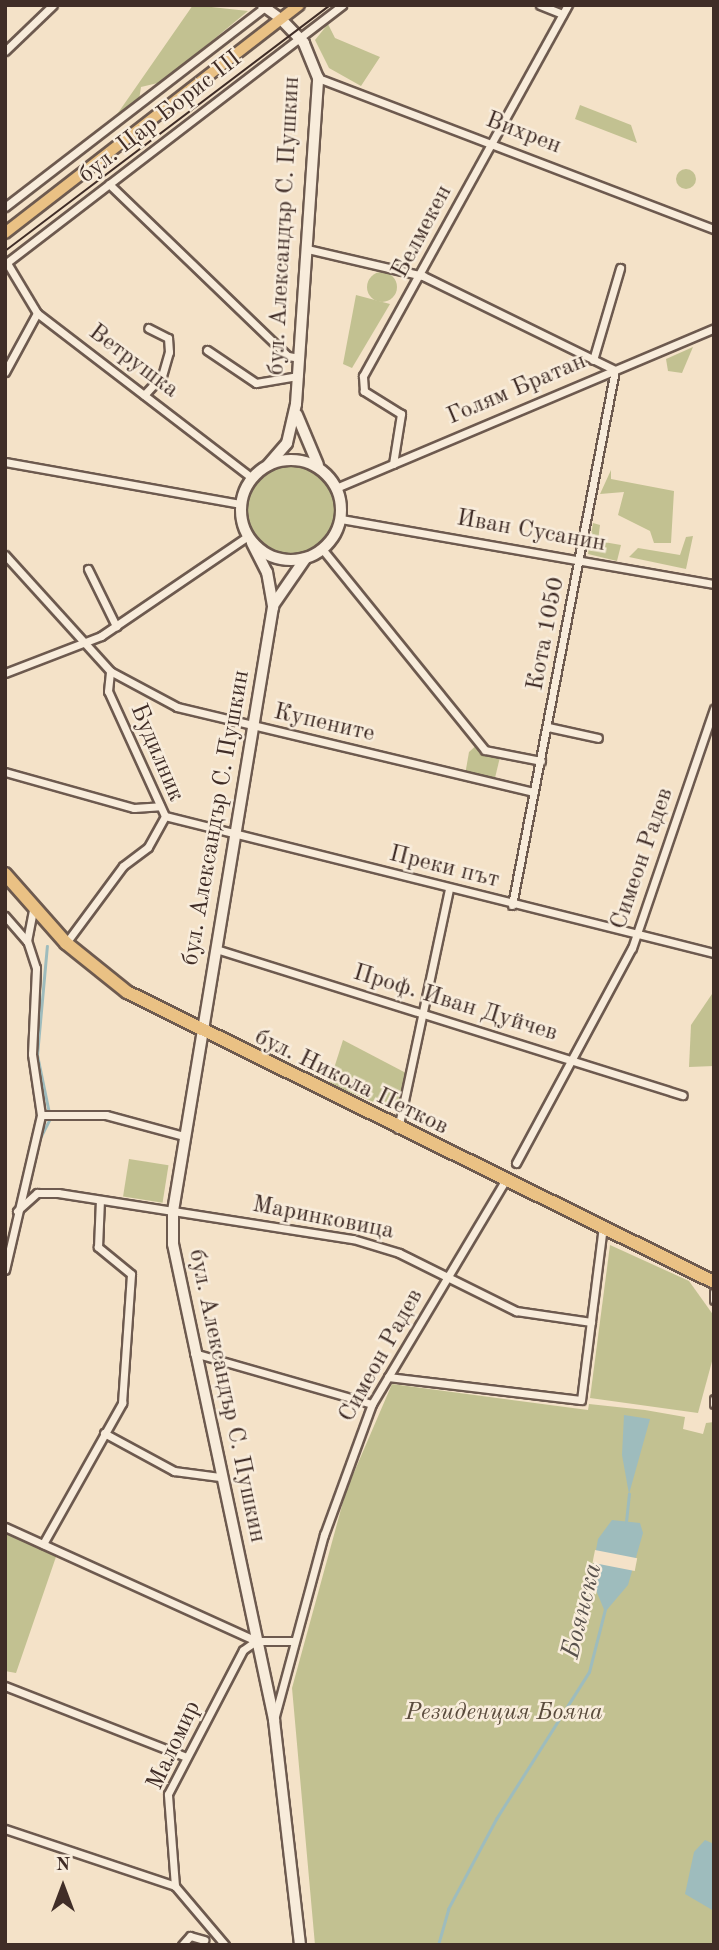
<!DOCTYPE html>
<meta charset="utf-8">
<style>
body{margin:0}
#map{position:relative;width:719px;height:1950px;overflow:hidden;background:#f4e2c8;font-family:"Old Standard TT",serif}
div>[style]{position:absolute}
[style*='--x']{left:calc(var(--x)*1px);top:calc(var(--y)*1px);width:calc(var(--w)*1px);rotate:calc(var(--a)*1deg)}
.green>*{inset:0;background:#c2c191;transform-origin:0 0}
.round{border-radius:50%}
.water>*{inset:0;background:#9ebcbd}
.pier>*{inset:0;background:#f4e2c8;transform-origin:0 0}
.stream>*{height:2.5px;margin:-1.25px;padding:0 1.25px;transform-origin:1.25px;border-radius:1.25px;background:#9ebcbd}
.roads{filter:drop-shadow(2px 0 #6d5a4f) drop-shadow(-2px 0 #6d5a4f) drop-shadow(0 2px #6d5a4f) drop-shadow(0 -2px #6d5a4f)}
.minor>*{height:7px;margin:-3.5px;padding:0 3.5px;transform-origin:3.5px;border-radius:3.5px;background:#f8ecdb}
.tertiary>*{height:9px;margin:-4.5px;padding:0 4.5px;transform-origin:4.5px;border-radius:4.5px;background:#f8ecdb}
.secondary>*{height:10px;margin:-5px;padding:0 5px;transform-origin:5px;border-radius:5px;background:#f8ecdb}
.secondary>.ring{margin:-5px;padding:0;box-sizing:content-box;background:none;border:10px solid #f8ecdb;border-radius:50%}
.primary>*{height:10px;margin:-5px;padding:0 5px;transform-origin:5px;border-radius:5px;background:#eac184}
.trunk>*{height:12px;margin:-6px;padding:0 6px;transform-origin:6px;border-radius:6px;background:#eac184}
.tram>*{height:2px;margin:-1px;padding:0 1px;transform-origin:1px;border-radius:1px;background:#402d27}
span{translate:-50% -50%;white-space:nowrap;text-align:center;line-height:1.15;-webkit-text-stroke:5px #f8ecdb;paint-order:stroke}
.street-label{font-size:24px;color:#402d27}
.park-label{font-size:24px;color:#5a4b3c;font-style:italic}
.water-label{font-size:26px;color:#58514c;font-style:italic}
.frame{position:absolute;inset:0;border:7px solid #402d27;pointer-events:none}
.north{position:absolute;left:28px;top:1852px;width:70px;height:70px;-webkit-text-stroke:5px #f8ecdb;paint-order:stroke;rotate:0deg;font-size:19px;font-weight:700;line-height:28px;text-align:center;color:#402d27}
.north::after{content:'';display:block;margin:auto;width:24px;height:32px;background:#402d27;clip-path:polygon(50% 0,100% 100%,50% 72%,0 100%)}
</style>
<div id="map">
<div class="green">
<i style="clip-path:polygon(193px 5px,248px 11px,162px 82px,141px 87px,139px 100px,111px 123px)"></i>
<i style="clip-path:polygon(328px 24px,335px 38px,380px 57px,361px 86px,329px 68px,315px 40px)"></i>
<i style="clip-path:polygon(580px 105px,631px 125px,637px 143px,575px 119px)"></i>
<i class="round" style="left:676px;top:169px;width:20px;height:20px"></i>
<i class="round" style="left:367px;top:272px;width:30px;height:30px"></i>
<i style="clip-path:polygon(356px 295px,390px 304px,352px 368px,343px 364px)"></i>
<i style="clip-path:polygon(693px 347px,682px 373px,668px 371px,666px 359px)"></i>
<i class="round" style="left:246px;top:465px;width:90px;height:90px"></i>
<i style="clip-path:polygon(611px 470px,611px 479px,674px 491px,671px 543px,654px 543px,650px 531px,618px 515px,624px 492px,600px 494px)"></i>
<i style="clip-path:polygon(593px 523px,600px 525px,598px 541px,621px 545px,617px 561px,588px 554px)"></i>
<i style="clip-path:polygon(693px 536px,686px 569px,629px 557px,638px 548px,680px 555px,686px 537px)"></i>
<i style="clip-path:polygon(479px 743px,501px 753px,494px 782px,465px 775px,469px 752px)"></i>
<i style="clip-path:polygon(714px 991px,714px 1066px,689px 1067px,691px 1025px)"></i>
<i style="clip-path:polygon(343px 1040px,406px 1073px,396px 1111px,329px 1084px)"></i>
<i style="left:129px;top:1159px;width:40px;height:38px;rotate:9deg"></i>
<i style="clip-path:polygon(610px 1245px,689px 1281px,714px 1316px,714px 1354px,698px 1413px,590px 1398px)"></i>
<i style="clip-path:polygon(392px 1384px,588px 1410px,589px 1404px,645px 1410px,685px 1417px,683px 1429px,703px 1434px,706px 1423px,714px 1422px,714px 1945px,315px 1945px,292px 1688px,346px 1491px)"></i>
<i style="clip-path:polygon(5px 1527px,58px 1551px,16px 1673px,5px 1671px)"></i>
</div>
<div class="water">
<i style="clip-path:polygon(624px 1415px,650px 1419px,629px 1494px,622px 1455px)"></i>
<i style="clip-path:polygon(612px 1520px,640px 1523px,643px 1533px,628px 1585px,605px 1612px,591px 1578px,598px 1539px)"></i>
<i style="clip-path:polygon(705px 1840px,714px 1844px,714px 1911px,685px 1894px,694px 1852px)"></i>
</div>
<div class="pier">
<i style="left:595px;top:1550px;width:43px;height:13px;rotate:11deg"></i>
</div>
<div class="stream">
<i style="--x:38;--y:1142;--w:27;--a:-63"></i>
<i style="--x:50;--y:1118;--w:64;--a:-101.7"></i>
<i style="--x:37;--y:1055;--w:109;--a:-84.8"></i>
<i style="--x:626;--y:1522;--w:28;--a:-84"></i>
<i style="--x:438;--y:1945;--w:37;--a:-74"></i>
<i style="--x:448;--y:1909;--w:102;--a:-61.9"></i>
<i style="--x:496;--y:1819;--w:174;--a:-57.7"></i>
<i style="--x:589;--y:1672;--w:65;--a:-75.7"></i>
</div>
<div class="roads">
<div class="minor">
<i style="--x:540;--y:5;--w:24;--a:22"></i>
<i style="--x:5;--y:51;--w:66;--a:-43.8"></i>
<i style="--x:318;--y:78;--w:424;--a:20.9"></i>
<i style="--x:109;--y:184;--w:248;--a:43.9"></i>
<i style="--x:288;--y:356;--w:11;--a:10"></i>
<i style="--x:5;--y:207;--w:331;--a:-37.6"></i>
<i style="--x:307;--y:249;--w:119;--a:13.1"></i>
<i style="--x:423;--y:276;--w:214;--a:26.1"></i>
<i style="--x:615;--y:370;--w:545;--a:100.9"></i>
<i style="--x:7;--y:263;--w:58;--a:59"></i>
<i style="--x:37;--y:313;--w:271;--a:37.5"></i>
<i style="--x:5;--y:264;--w:425;--a:-37.5"></i>
<i style="--x:207;--y:350;--w:59;--a:34"></i>
<i style="--x:256;--y:383;--w:43;--a:-9.5"></i>
<i style="--x:593;--y:360;--w:96;--a:-73.6"></i>
<i style="--x:5;--y:372;--w:67;--a:-61.5"></i>
<i style="--x:144;--y:395;--w:26;--a:-47"></i>
<i style="--x:162;--y:376;--w:25;--a:-74"></i>
<i style="--x:169;--y:352;--w:14;--a:-94"></i>
<i style="--x:168;--y:338;--w:22;--a:-153"></i>
<i style="--x:5;--y:462;--w:240;--a:10.1"></i>
<i style="--x:393;--y:464;--w:51;--a:-80.9"></i>
<i style="--x:401;--y:414;--w:44;--a:-148.1"></i>
<i style="--x:364;--y:391;--w:15;--a:-94"></i>
<i style="--x:363;--y:376;--w:424;--a:-61.1"></i>
<i style="--x:336;--y:488;--w:410;--a:-22.9"></i>
<i style="--x:341;--y:519;--w:379;--a:9.9"></i>
<i style="--x:323;--y:550;--w:257;--a:51"></i>
<i style="--x:485;--y:750;--w:57;--a:11.1"></i>
<i style="--x:5;--y:555;--w:156;--a:47.8"></i>
<i style="--x:110;--y:671;--w:76;--a:28.2"></i>
<i style="--x:177;--y:707;--w:367;--a:13.4"></i>
<i style="--x:88;--y:569;--w:64;--a:63.8"></i>
<i style="--x:5;--y:673;--w:103;--a:-21.1"></i>
<i style="--x:101;--y:636;--w:178;--a:-34.2"></i>
<i style="--x:548;--y:727;--w:51;--a:12.4"></i>
<i style="--x:5;--y:772;--w:134;--a:15.6"></i>
<i style="--x:134;--y:808;--w:26;--a:-4"></i>
<i style="--x:165;--y:816;--w:566;--a:14.01"></i>
<i style="--x:5;--y:916;--w:33;--a:49"></i>
<i style="--x:66;--y:943;--w:96;--a:-53.5"></i>
<i style="--x:123;--y:866;--w:31;--a:-37"></i>
<i style="--x:148;--y:847;--w:35;--a:-61"></i>
<i style="--x:165;--y:816;--w:137;--a:-114.5"></i>
<i style="--x:108;--y:691;--w:20;--a:-84"></i>
<i style="--x:216;--y:949;--w:489;--a:17.4"></i>
<i style="--x:41;--y:1115;--w:65;--a:0"></i>
<i style="--x:106;--y:1115;--w:81;--a:15.1"></i>
<i style="--x:398;--y:1129;--w:244;--a:-78"></i>
<i style="--x:516;--y:1163;--w:244;--a:-61.7"></i>
<i style="--x:632;--y:948;--w:253;--a:-71.1"></i>
<i style="--x:17;--y:1211;--w:27;--a:-42"></i>
<i style="--x:37;--y:1193;--w:21;--a:0"></i>
<i style="--x:58;--y:1193;--w:299;--a:8.9"></i>
<i style="--x:353;--y:1239;--w:48;--a:16.9"></i>
<i style="--x:399;--y:1253;--w:131;--a:26.4"></i>
<i style="--x:516;--y:1311;--w:76;--a:8.3"></i>
<i style="--x:5;--y:1270;--w:159;--a:-76.9"></i>
<i style="--x:41;--y:1115;--w:62;--a:-98.4"></i>
<i style="--x:32;--y:1054;--w:86;--a:-87.3"></i>
<i style="--x:36;--y:968;--w:28;--a:-108"></i>
<i style="--x:27;--y:941;--w:32;--a:-79"></i>
<i style="--x:714;--y:1292;--w:8;--a:90"></i>
<i style="--x:194;--y:1353;--w:185;--a:16"></i>
<i style="--x:388;--y:1377;--w:194;--a:6.8"></i>
<i style="--x:581;--y:1400;--w:174;--a:-82.8"></i>
<i style="--x:714;--y:1399;--w:5;--a:90"></i>
<i style="--x:104;--y:1433;--w:80;--a:28.5"></i>
<i style="--x:174;--y:1471;--w:46;--a:7.4"></i>
<i style="--x:5;--y:1527;--w:276;--a:24.4"></i>
<i style="--x:256;--y:1641;--w:38;--a:0"></i>
<i style="--x:43;--y:1544;--w:162;--a:-60.7"></i>
<i style="--x:122;--y:1403;--w:129;--a:-86"></i>
<i style="--x:131;--y:1274;--w:43;--a:-140.7"></i>
<i style="--x:98;--y:1247;--w:47;--a:-87.6"></i>
<i style="--x:5;--y:1686;--w:194;--a:21.4"></i>
<i style="--x:275;--y:1716;--w:188;--a:-74.9"></i>
<i style="--x:324;--y:1535;--w:140;--a:-69.9"></i>
<i style="--x:372;--y:1404;--w:260;--a:-59.2"></i>
<i style="--x:5;--y:1829;--w:179;--a:18.5"></i>
<i style="--x:182;--y:1945;--w:12;--a:-48"></i>
<i style="--x:190;--y:1936;--w:15;--a:16"></i>
<i style="--x:225;--y:1945;--w:77;--a:-130.3"></i>
<i style="--x:175;--y:1886;--w:92;--a:-94.4"></i>
<i style="--x:168;--y:1794;--w:162;--a:-62.5"></i>
<i style="--x:243;--y:1650;--w:16;--a:-35"></i>
</div>
<div class="tertiary">
<i style="--x:262;--y:5;--w:24;--a:36"></i>
</div>
<div class="secondary">
<i style="--x:297;--y:415;--w:54;--a:67.2"></i>
<i class="ring" style="left:241px;top:460px;width:90px;height:90px"></i>
<i style="--x:268;--y:465;--w:29;--a:-49"></i>
<i style="--x:287;--y:443;--w:40;--a:-77"></i>
<i style="--x:296;--y:404;--w:327;--a:-86.1"></i>
<i style="--x:318;--y:78;--w:38;--a:-112"></i>
<i style="--x:304;--y:43;--w:33;--a:-134"></i>
<i style="--x:252;--y:543;--w:33;--a:63"></i>
<i style="--x:267;--y:572;--w:36;--a:80"></i>
<i style="--x:273;--y:607;--w:612;--a:99.4"></i>
<i style="--x:173;--y:1211;--w:33;--a:90"></i>
<i style="--x:173;--y:1244;--w:487;--a:78"></i>
<i style="--x:274;--y:1720;--w:226;--a:83.4"></i>
<i style="--x:274;--y:604;--w:55;--a:-55.4"></i>
</div>
<div class="primary">
<i style="--x:5;--y:233;--w:372;--a:-37.8"></i>
</div>
<div class="trunk">
<i style="--x:5;--y:874;--w:92;--a:48.5"></i>
<i style="--x:66;--y:943;--w:78;--a:38.8"></i>
<i style="--x:127;--y:992;--w:655;--a:26.29"></i>
</div>
</div>
<div class="tram">
<i style="--x:5;--y:251;--w:408;--a:-37.1"></i>
</div>
<div class="street-label">
<span style="left:161px;top:118px;rotate:-38deg">бул. Цар Борис III</span>
<span style="left:523px;top:134px;rotate:21deg">Вихрен</span>
<span style="left:285px;top:226px;rotate:-87deg">бул. Александър С. Пушкин</span>
<span style="left:423px;top:232px;rotate:-62deg">Белмекен</span>
<span style="left:133px;top:362px;rotate:37deg">Ветрушка</span>
<span style="left:517px;top:390px;rotate:-23deg">Голям Братан</span>
<span style="left:531px;top:532px;rotate:10deg">Иван Сусанин</span>
<span style="left:547px;top:634px;rotate:-79deg">Кота 1050</span>
<span style="left:324px;top:724px;rotate:13deg">Купените</span>
<span style="left:156px;top:753px;rotate:67deg">Будилник</span>
<span style="left:217px;top:818px;rotate:-80deg">бул. Александър С. Пушкин</span>
<span style="left:643px;top:859px;rotate:-71deg">Симеон Радев</span>
<span style="left:444px;top:868px;rotate:14deg">Преки път</span>
<span style="left:455px;top:1004px;rotate:17deg">Проф. Иван Дуйчев</span>
<span style="left:351px;top:1083px;rotate:26deg">бул. Никола Петков</span>
<span style="left:323px;top:1219px;rotate:11deg">Маринковица</span>
<span style="left:382px;top:1356px;rotate:-61deg">Симеон Радев</span>
<span style="left:226px;top:1396px;rotate:78deg">бул. Александър С. Пушкин</span>
<span style="left:175px;top:1746px;rotate:-65deg">Маломир</span>
</div>
<div class="park-label">
<span style="left:504px;top:1714px">Резиденция Бояна</span>
</div>
<div class="water-label">
<span style="left:583px;top:1611px;rotate:-76deg">Боянска</span>
</div>
<div class="frame"></div>
<div class="north">N</div>
</div>
